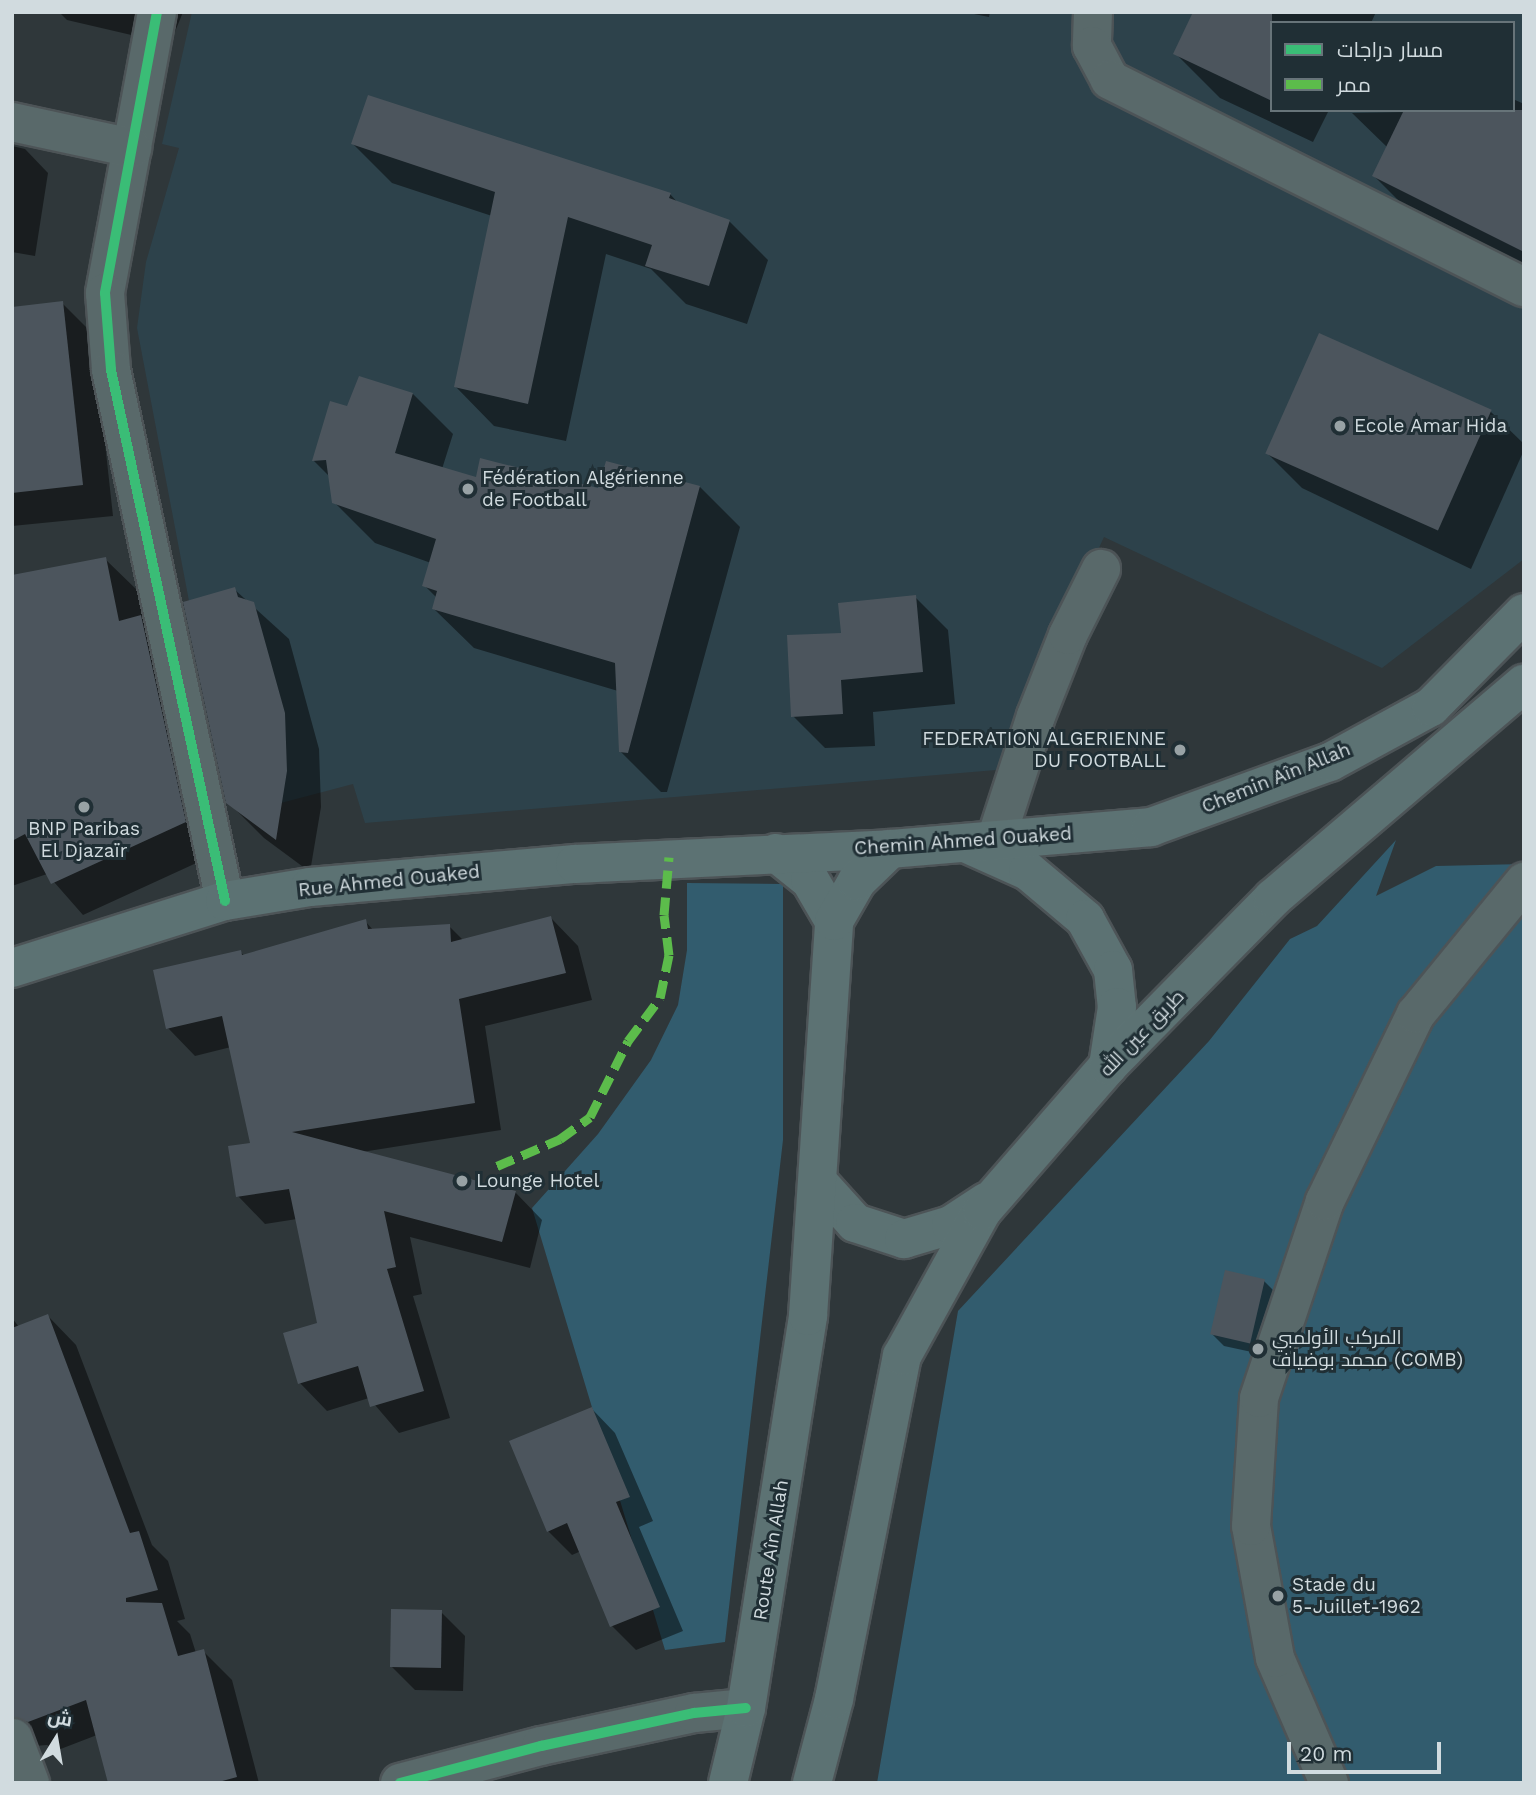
<!DOCTYPE html>
<meta charset="utf-8">
<style>
body{margin:0}
#map{position:relative;width:1536px;height:1795px;overflow:hidden;background:#2f373a;font-family:"Work Sans",Cairo,sans-serif}
div>[style]{position:absolute}
[style*='--x']{left:calc(var(--x)*1px);top:calc(var(--y)*1px);width:calc(var(--w)*1px);rotate:calc(var(--a)*1deg)}
.built>*{inset:0;background:#2d424b}
.green>*{inset:0;background:#325c6e}
.shadow>*{inset:0;background:#0007}
.building>*{inset:0;background:#4c555d;transform-origin:0 0}
.roads{filter:drop-shadow(2px 0 #4d5457) drop-shadow(-2px 0 #4d5457) drop-shadow(0 2px #4d5457) drop-shadow(0 -2px #4d5457)}
.minor>*{height:38px;margin:-19px;padding:0 19px;transform-origin:19px;border-radius:19px;background:#59696a}
.major>*{height:38px;margin:-19px;padding:0 19px;transform-origin:19px;border-radius:19px;background:#5c7273}
.quiet>*{height:9px;margin-top:-4.5px;transform-origin:0;background:repeating-linear-gradient(90deg,#5cbc4b 0 18px,transparent 0 27px)}
.cycleway>*{height:10px;margin:-5px;padding:0 5px;transform-origin:5px;border-radius:5px;background:#3abd76}
.dots>*{width:19px;height:19px;translate:-50% -50%;box-sizing:border-box;border:4px solid #202f35;border-radius:50%}
span{translate:-50% -50%;white-space:nowrap;text-align:center;line-height:1.15;-webkit-text-stroke:6px #202f35;paint-order:stroke}
.poi-label{font-size:19px;color:#d1dbdf}
.left{translate:0 -50%;text-align:left}
.right{translate:-100% -50%;text-align:right}
.street-label{font-size:19px;color:#d1dbdf}
.frame{position:absolute;inset:0;border:14px solid #d1dbdf;pointer-events:none}
.legend{position:absolute;left:1270px;top:21px;width:245px;height:91px;box-sizing:border-box;background:#202f35;border:2px solid #677479;margin:0;padding:9px 12px;list-style:none;font-size:21px;color:#d1dbdf}
.legend li{display:flex;align-items:center;gap:14px;height:35px}
.legend b{width:35px;border:2px solid #677479}
.north{position:absolute;left:21px;top:1704px;width:70px;height:70px;-webkit-text-stroke:5px #202f35;paint-order:stroke;rotate:11deg;font-size:19px;font-weight:700;line-height:28px;text-align:center;color:#d1dbdf}
.north::after{content:'';display:block;margin:auto;width:24px;height:32px;background:#d1dbdf;clip-path:polygon(50% 0,100% 100%,50% 72%,0 100%)}
.scale{position:absolute;left:1287px;top:1742px;width:154px;height:32px;box-sizing:border-box;border:4px solid #d1dbdf;border-top:0;padding-left:9px;font-size:21px;line-height:24px;white-space:nowrap;color:#d1dbdf;-webkit-text-stroke:5px #202f35;paint-order:stroke}
</style>
<div id="map">
<div class="built">
<i style="clip-path:polygon(evenodd,192px 12px,1524px 12px,1524px 559px,1382px 668px,1104px 537px,996px 770px,365px 823px,353px 784px,281px 803px,189px 601px,137px 328px,146px 262px,179px 148px,162px 144px,192px 12px,1272px 23px,1513px 23px,1513px 110px,1272px 110px,1272px 23px)"></i>
</div>
<div class="green">
<i style="clip-path:polygon(1396px 840px,1376px 896px,1436px 866px,1524px 864px,1524px 1783px,877px 1783px,958px 1311px,1209px 1041px,1290px 939px,1317px 926px)"></i>
<i style="clip-path:polygon(687px 883px,783px 884px,783px 1140px,725px 1642px,665px 1650px,532px 1208px,598px 1134px,651px 1060px,678px 1005px,687px 950px)"></i>
</div>
<div class="shadow">
<i style="clip-path:polygon(59px 12px,183px 12px,170px 44px,67px 20px)"></i>
<i style="clip-path:polygon(964px 12px,990px 12px,989px 17px)"></i>
<i style="clip-path:polygon(1195px 12px,1376px 12px,1371px 23px,1272px 23px,1272px 110px,1329px 110px,1313px 142px,1220px 98px,1175px 53px)"></i>
<i style="clip-path:polygon(1513px 99px,1524px 104px,1524px 273px,1419px 221px,1374px 176px,1388px 148px,1352px 113px,1513px 110px)"></i>
<i style="clip-path:polygon(353px 144px,670px 194px,679px 204px,729px 221px,768px 260px,747px 324px,686px 304px,651px 269px,606px 254px,566px 441px,494px 426px,456px 387px,492px 216px,392px 183px)"></i>
<i style="clip-path:polygon(12px 146px,25px 149px,48px 173px,35px 256px,12px 252px)"></i>
<i style="clip-path:polygon(62px 303px,93px 334px,113px 516px,12px 526px,12px 308px)"></i>
<i style="clip-path:polygon(413px 394px,453px 434px,442px 469px,477px 479px,599px 490px,700px 487px,740px 527px,667px 792px,661px 792px,620px 751px,618px 691px,474px 648px,433px 608px,437px 598px,424px 585px,431px 563px,375px 543px,334px 502px,330px 477px,314px 461px,331px 403px,348px 408px)"></i>
<i style="clip-path:polygon(1490px 411px,1524px 444px,1524px 450px,1471px 569px,1302px 488px,1267px 453px)"></i>
<i style="clip-path:polygon(105px 559px,137px 590px,143px 619px,172px 648px,216px 854px,83px 915px,47px 874px,12px 886px,12px 667px)"></i>
<i style="clip-path:polygon(234px 589px,289px 639px,319px 749px,321px 807px,310px 872px,264px 838px,228px 802px)"></i>
<i style="clip-path:polygon(915px 597px,948px 630px,955px 704px,873px 712px,875px 746px,825px 748px,793px 716px,842px 635px)"></i>
<i style="clip-path:polygon(551px 918px,578px 946px,592px 1000px,485px 1026px,501px 1130px,362px 1152px,515px 1192px,542px 1220px,530px 1268px,410px 1237px,422px 1294px,413px 1296px,450px 1418px,399px 1433px,369px 1398px,327px 1411px,300px 1383px,285px 1334px,319px 1324px,297px 1219px,265px 1224px,238px 1196px,252px 1144px,231px 1047px,195px 1056px,168px 1028px,240px 952px,245px 956px,365px 921px,374px 931px,449px 926px,464px 941px)"></i>
<i style="clip-path:polygon(1264px 1281px,1275px 1292px,1261px 1354px,1224px 1346px,1212px 1334px)"></i>
<i style="clip-path:polygon(48px 1316px,76px 1345px,152px 1545px,168px 1561px,185px 1619px,177px 1621px,190px 1634px,196px 1653px,203px 1651px,232px 1680px,259px 1783px,110px 1783px,97px 1735px,58px 1750px,47px 1745px,34px 1746px,12px 1768px,12px 1318px,19px 1327px)"></i>
<i style="clip-path:polygon(592px 1409px,615px 1433px,653px 1521px,639px 1527px,683px 1631px,636px 1650px,612px 1626px,581px 1551px,572px 1555px,548px 1531px)"></i>
<i style="clip-path:polygon(441px 1612px,465px 1636px,463px 1691px,415px 1690px,391px 1666px)"></i>
</div>
<div class="building">
<i style="clip-path:polygon(1193px 12px,1272px 12px,1272px 101px,1173px 54px)"></i>
<i style="clip-path:polygon(368px 95px,671px 193px,669px 198px,730px 220px,709px 286px,645px 266px,652px 245px,568px 217px,528px 404px,454px 387px,495px 192px,351px 144px)"></i>
<i style="clip-path:polygon(1404px 110px,1524px 110px,1524px 252px,1372px 176px)"></i>
<i style="clip-path:polygon(63px 301px,83px 485px,12px 493px,12px 307px)"></i>
<i style="left:1319px;top:333px;width:189px;height:132px;rotate:24deg"></i>
<i style="clip-path:polygon(359px 376px,413px 393px,395px 453px,476px 477px,480px 458px,598px 488px,606px 461px,700px 486px,628px 753px,619px 752px,615px 663px,432px 609px,437px 591px,422px 586px,436px 539px,332px 503px,326px 460px,312px 461px,330px 401px,347px 406px)"></i>
<i style="clip-path:polygon(106px 557px,119px 621px,141px 615px,186px 822px,51px 884px,25px 834px,12px 841px,12px 575px)"></i>
<i style="clip-path:polygon(235px 587px,238px 597px,254px 602px,285px 713px,287px 771px,276px 840px,226px 803px,183px 602px)"></i>
<i style="clip-path:polygon(916px 595px,923px 672px,841px 680px,843px 714px,791px 717px,787px 635px,841px 633px,838px 603px)"></i>
<i style="clip-path:polygon(551px 916px,566px 973px,459px 999px,475px 1103px,292px 1132px,516px 1191px,502px 1242px,384px 1211px,396px 1267px,387px 1269px,424px 1391px,370px 1407px,358px 1366px,298px 1384px,283px 1333px,317px 1323px,289px 1189px,236px 1197px,228px 1146px,250px 1143px,222px 1016px,166px 1029px,153px 970px,241px 950px,242px 955px,366px 919px,368px 929px,450px 924px,451px 942px)"></i>
<i style="left:1225px;top:1270px;width:41px;height:66px;rotate:13deg"></i>
<i style="clip-path:polygon(48px 1314px,130px 1533px,139px 1531px,158px 1590px,126px 1598px,126px 1602px,162px 1603px,178px 1656px,204px 1649px,237px 1777px,215px 1783px,108px 1783px,86px 1700px,28px 1722px,12px 1717px,12px 1328px)"></i>
<i style="clip-path:polygon(592px 1407px,630px 1497px,616px 1502px,660px 1607px,610px 1627px,567px 1523px,547px 1532px,509px 1441px)"></i>
<i style="left:391px;top:1609px;width:51px;height:58px;rotate:1deg"></i>
</div>
<div class="roads">
<div class="minor">
<i style="--x:157;--y:12;--w:286;--a:100.5"></i>
<i style="--x:105;--y:293;--w:77;--a:85.5"></i>
<i style="--x:111;--y:370;--w:543;--a:77.88"></i>
<i style="--x:1093;--y:12;--w:34;--a:92"></i>
<i style="--x:1092;--y:46;--w:38;--a:62"></i>
<i style="--x:1110;--y:80;--w:463;--a:26.6"></i>
<i style="--x:12;--y:122;--w:123;--a:12.2"></i>
<i style="--x:996;--y:839;--w:129;--a:-72"></i>
<i style="--x:1036;--y:716;--w:87;--a:-68.4"></i>
<i style="--x:1068;--y:635;--w:74;--a:-63.4"></i>
<i style="--x:13;--y:1738;--w:48;--a:69.3"></i>
<i style="--x:400;--y:1783;--w:146;--a:-14.7"></i>
<i style="--x:541;--y:1746;--w:157;--a:-12.2"></i>
<i style="--x:694;--y:1713;--w:52;--a:-5.5"></i>
<i style="--x:1329;--y:1783;--w:136;--a:-113.4"></i>
<i style="--x:1275;--y:1658;--w:134;--a:-100.3"></i>
<i style="--x:1251;--y:1526;--w:128;--a:-86.4"></i>
<i style="--x:1259;--y:1398;--w:208;--a:-71.5"></i>
<i style="--x:1325;--y:1201;--w:208;--a:-64.1"></i>
<i style="--x:1416;--y:1014;--w:171;--a:-50.7"></i>
</div>
<div class="major">
<i style="--x:965;--y:843;--w:69;--a:24"></i>
<i style="--x:1028;--y:871;--w:75;--a:40.1"></i>
<i style="--x:1085;--y:919;--w:58;--a:61.2"></i>
<i style="--x:1113;--y:970;--w:37;--a:84"></i>
<i style="--x:1117;--y:1007;--w:60;--a:98.7"></i>
<i style="--x:776;--y:853;--w:43;--a:38.5"></i>
<i style="--x:810;--y:880;--w:48;--a:59.7"></i>
<i style="--x:12;--y:968;--w:223;--a:-17.5"></i>
<i style="--x:225;--y:901;--w:86;--a:-9.4"></i>
<i style="--x:310;--y:887;--w:266;--a:-5"></i>
<i style="--x:575;--y:864;--w:315;--a:-2.7"></i>
<i style="--x:890;--y:849;--w:262;--a:-4.8"></i>
<i style="--x:1151;--y:827;--w:190;--a:-20"></i>
<i style="--x:1330;--y:762;--w:115;--a:-28.6"></i>
<i style="--x:1431;--y:707;--w:132;--a:-45.3"></i>
<i style="--x:818;--y:1182;--w:55;--a:47.9"></i>
<i style="--x:855;--y:1223;--w:52;--a:18.1"></i>
<i style="--x:904;--y:1239;--w:49;--a:-16.6"></i>
<i style="--x:951;--y:1225;--w:42;--a:-33.3"></i>
<i style="--x:728;--y:1783;--w:77;--a:-76.5"></i>
<i style="--x:746;--y:1708;--w:397;--a:-81"></i>
<i style="--x:808;--y:1316;--w:396;--a:-86.2"></i>
<i style="--x:834;--y:921;--w:46;--a:-60.1"></i>
<i style="--x:857;--y:881;--w:46;--a:-44.1"></i>
<i style="--x:812;--y:1783;--w:87;--a:-75.3"></i>
<i style="--x:834;--y:1699;--w:350;--a:-78.8"></i>
<i style="--x:902;--y:1356;--w:166;--a:-61.1"></i>
<i style="--x:982;--y:1211;--w:192;--a:-49"></i>
<i style="--x:1108;--y:1066;--w:235;--a:-45.5"></i>
<i style="--x:1273;--y:898;--w:330;--a:-40.5"></i>
</div>
</div>
<div class="quiet">
<i style="--x:497;--y:1166;--w:69;--a:-23.2"></i>
<i style="--x:560;--y:1139;--w:37;--a:-36"></i>
<i style="--x:590;--y:1117;--w:85;--a:-63.4"></i>
<i style="--x:628;--y:1041;--w:54;--a:-53.3"></i>
<i style="--x:660;--y:998;--w:44;--a:-78.2"></i>
<i style="--x:669;--y:955;--w:40;--a:-97.1"></i>
<i style="--x:664;--y:915;--w:58;--a:-85.1"></i>
</div>
<div class="cycleway">
<i style="--x:157;--y:12;--w:286;--a:100.5"></i>
<i style="--x:105;--y:293;--w:77;--a:85.5"></i>
<i style="--x:111;--y:370;--w:543;--a:77.88"></i>
<i style="--x:400;--y:1783;--w:146;--a:-14.7"></i>
<i style="--x:541;--y:1746;--w:157;--a:-12.2"></i>
<i style="--x:694;--y:1713;--w:52;--a:-5.5"></i>
</div>
<div class="dots">
<i style="left:1340px;top:426px;background:#98a2a5"></i>
<i style="left:468px;top:489px;background:#98a2a5"></i>
<i style="left:1180px;top:750px;background:#98a2a5"></i>
<i style="left:84px;top:807px;background:#98a2a5"></i>
<i style="left:462px;top:1181px;background:#98a2a5"></i>
<i style="left:1258px;top:1349px;background:#98a2a5"></i>
<i style="left:1278px;top:1596px;background:#98a2a5"></i>
</div>
<div class="poi-label">
<span class="left" style="left:1354px;top:426px">Ecole Amar Hida</span>
<span class="left" style="left:482px;top:489px">Fédération Algérienne<br>de Football</span>
<span class="right" style="left:1166px;top:750px">FEDERATION ALGERIENNE<br>DU FOOTBALL</span>
<span style="left:84px;top:840px">BNP Paribas<br>El Djazaïr</span>
<span class="left" style="left:476px;top:1181px">Lounge Hotel</span>
<span class="left" style="left:1272px;top:1349px">المركب الأولمبي<br>محمد بوضياف (COMB)</span>
<span class="left" style="left:1292px;top:1596px">Stade du<br>5-Juillet-1962</span>
</div>
<div class="street-label">
<span style="left:1276px;top:778px;rotate:-22deg">Chemin Aîn Allah</span>
<span style="left:963px;top:841px;rotate:-4deg">Chemin Ahmed Ouaked</span>
<span style="left:389px;top:881px;rotate:-6deg">Rue Ahmed Ouaked</span>
<span style="left:1142px;top:1033px;rotate:-46deg">طريق عين الله</span>
<span style="left:771px;top:1550px;rotate:-81deg">Route Aîn Allah</span>
</div>
<div class="frame"></div>
<ul class="legend">
<li><b style="height:9px;background:#3abd76"></b>مسار دراجات</li>
<li><b style="height:9px;background:#5cbc4b"></b>ممر</li>
</ul>
<div class="north">ش</div>
<div class="scale">20 m</div>
</div>
